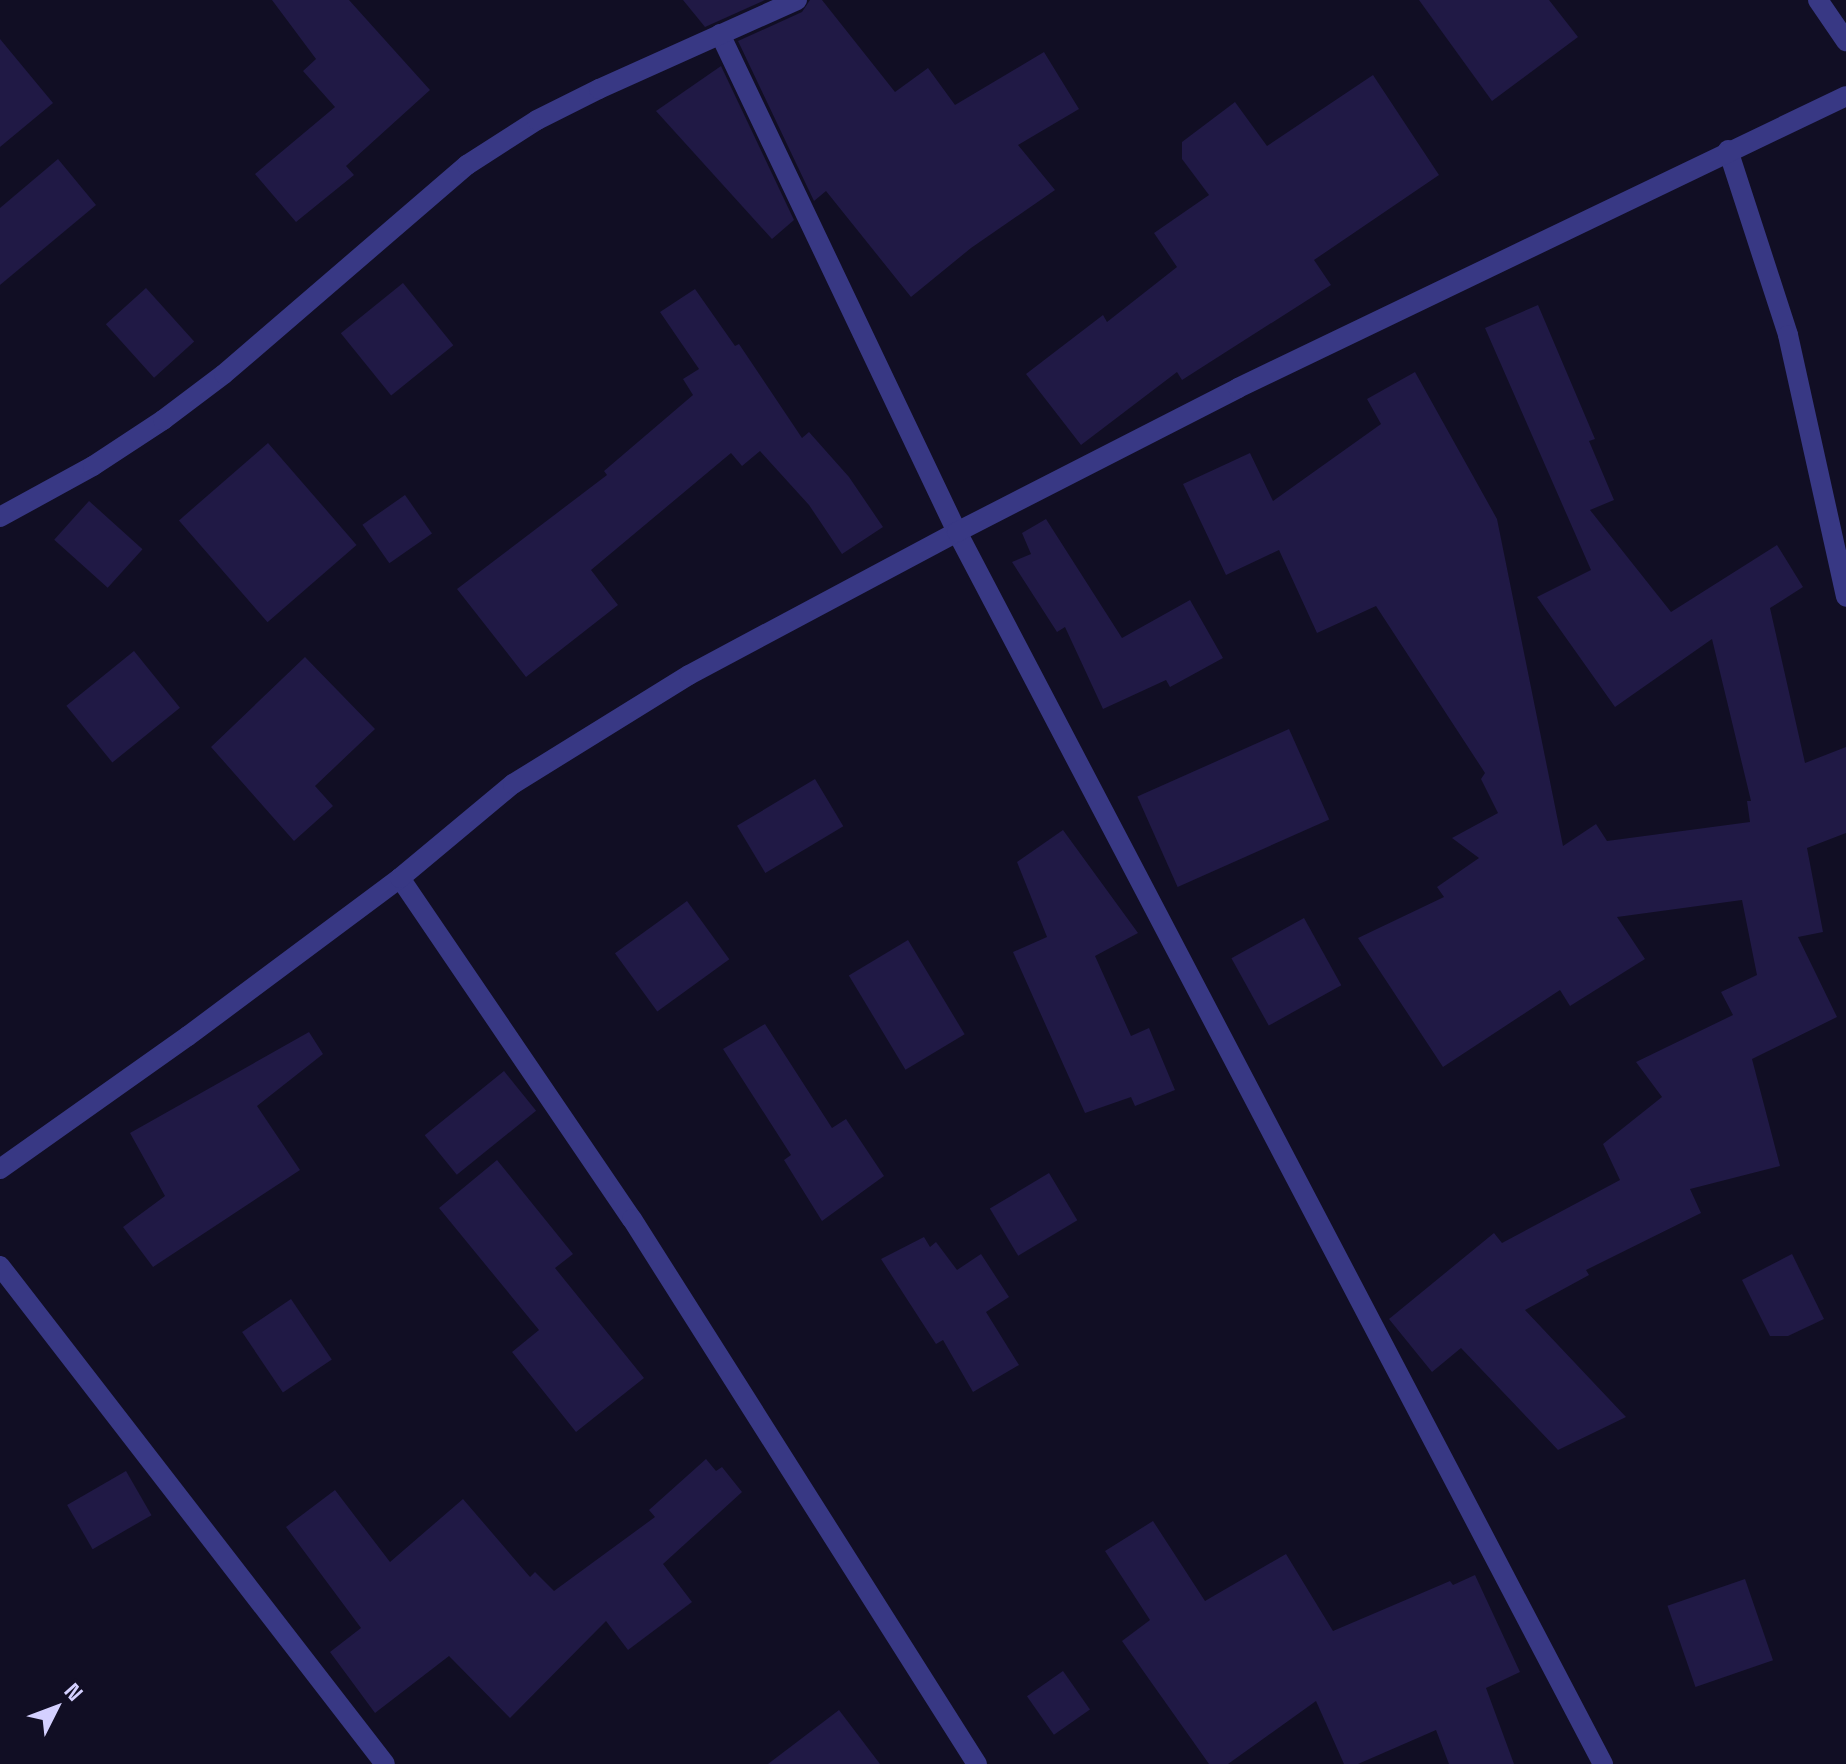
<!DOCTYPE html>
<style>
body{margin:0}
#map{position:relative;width:1846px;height:1764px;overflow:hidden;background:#110e24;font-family:"Space Grotesk",sans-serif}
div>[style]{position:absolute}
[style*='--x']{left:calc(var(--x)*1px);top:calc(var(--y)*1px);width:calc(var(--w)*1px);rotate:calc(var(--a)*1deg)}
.building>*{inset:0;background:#201945;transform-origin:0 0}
.minor>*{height:20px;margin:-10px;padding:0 10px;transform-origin:10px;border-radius:10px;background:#383884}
span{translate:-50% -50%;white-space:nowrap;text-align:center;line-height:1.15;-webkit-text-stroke:6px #110e24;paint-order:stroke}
.north{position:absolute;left:16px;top:1668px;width:80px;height:80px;-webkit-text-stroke:6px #110e24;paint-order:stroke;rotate:48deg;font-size:22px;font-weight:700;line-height:32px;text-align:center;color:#d4d0ff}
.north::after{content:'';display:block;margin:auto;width:28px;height:36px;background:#d4d0ff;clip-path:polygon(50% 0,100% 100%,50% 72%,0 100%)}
</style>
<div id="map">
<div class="building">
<i style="clip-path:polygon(272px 0,349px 0,430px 90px,346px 166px,354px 175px,296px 222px,255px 174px,335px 107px,303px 71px,316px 59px)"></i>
<i style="clip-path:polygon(683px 0,765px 0,705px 27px)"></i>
<i style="clip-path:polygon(810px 0,822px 0,895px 92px,928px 68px,955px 105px,1044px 52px,1079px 109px,1018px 145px,1055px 190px,971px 248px,911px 297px,826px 191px,814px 201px,738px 41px,802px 12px)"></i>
<i style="clip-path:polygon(1419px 0,1549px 0,1578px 37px,1492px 101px)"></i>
<i style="clip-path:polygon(0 39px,53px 103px,0 147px)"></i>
<i style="clip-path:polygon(721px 66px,794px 220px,772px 239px,656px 111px)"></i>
<i style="clip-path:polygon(1373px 75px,1439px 175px,1314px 260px,1331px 285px,1182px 380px,1177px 372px,1081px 445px,1026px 374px,1103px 315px,1107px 322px,1177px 267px,1154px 233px,1209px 195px,1182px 159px,1182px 142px,1235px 102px,1267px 146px)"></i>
<i style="clip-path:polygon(58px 159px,96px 205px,0 285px,0 208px)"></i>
<i style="left:403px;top:283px;width:80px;height:80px;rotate:51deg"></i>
<i style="left:146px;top:288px;width:72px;height:54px;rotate:48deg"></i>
<i style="clip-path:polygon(695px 289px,735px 346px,739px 344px,802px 438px,809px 432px,849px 477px,883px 527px,842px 554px,809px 505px,760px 451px,742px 466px,731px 453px,591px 570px,618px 605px,526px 677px,457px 589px,607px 475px,604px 471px,693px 395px,683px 379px,699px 369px,660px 312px)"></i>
<i style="clip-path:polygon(1538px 305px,1595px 439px,1589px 441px,1614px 500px,1590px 510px,1671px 612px,1777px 545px,1803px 587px,1770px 608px,1805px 763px,1846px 747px,1846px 833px,1807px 848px,1823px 932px,1798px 937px,1837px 1017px,1752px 1059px,1780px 1166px,1690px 1189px,1701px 1213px,1586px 1270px,1589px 1275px,1525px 1310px,1626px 1417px,1558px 1450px,1461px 1348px,1432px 1372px,1389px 1319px,1494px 1233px,1502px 1243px,1620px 1180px,1603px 1144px,1662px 1097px,1636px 1062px,1733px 1015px,1721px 992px,1757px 975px,1742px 900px,1617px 917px,1645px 959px,1570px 1006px,1560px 990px,1443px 1067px,1358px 938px,1444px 897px,1437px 887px,1479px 858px,1452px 838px,1498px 813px,1481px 779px,1485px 773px,1376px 606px,1317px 633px,1279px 550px,1226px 575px,1183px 484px,1250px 453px,1273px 501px,1381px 424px,1367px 399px,1415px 372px,1497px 519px,1563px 846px,1596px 824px,1607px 841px,1750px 822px,1747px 801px,1751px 801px,1712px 639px,1615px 707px,1537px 597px,1591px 570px,1485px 328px)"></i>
<i style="left:268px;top:443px;width:135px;height:118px;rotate:49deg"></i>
<i style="left:405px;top:495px;width:47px;height:52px;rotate:55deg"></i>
<i style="left:89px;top:501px;width:72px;height:52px;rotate:42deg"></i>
<i style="clip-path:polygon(1046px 519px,1122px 638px,1190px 600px,1223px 658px,1170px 687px,1166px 680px,1103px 709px,1065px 627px,1057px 632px,1012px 562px,1031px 554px,1022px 533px)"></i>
<i style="left:134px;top:651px;width:73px;height:87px;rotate:51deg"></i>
<i style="clip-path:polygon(305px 657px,375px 729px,315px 786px,333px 806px,294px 841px,211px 747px)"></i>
<i style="left:1289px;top:729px;width:99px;height:166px;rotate:66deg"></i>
<i style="left:815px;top:779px;width:55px;height:91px;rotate:59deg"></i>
<i style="clip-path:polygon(1063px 830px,1138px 933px,1095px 956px,1131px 1036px,1149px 1028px,1175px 1090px,1135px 1106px,1131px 1097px,1085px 1113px,1013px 952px,1047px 937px,1017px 862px)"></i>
<i style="left:687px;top:901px;width:72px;height:89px;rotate:54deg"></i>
<i style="left:1304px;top:918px;width:77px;height:83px;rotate:61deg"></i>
<i style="left:908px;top:940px;width:110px;height:69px;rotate:59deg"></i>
<i style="clip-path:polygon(765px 1024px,832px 1128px,846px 1119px,884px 1176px,822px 1221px,784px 1160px,791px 1155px,723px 1049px)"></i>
<i style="clip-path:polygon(309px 1032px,323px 1054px,257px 1106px,300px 1170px,153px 1267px,123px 1227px,165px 1196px,130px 1133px)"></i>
<i style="left:504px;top:1071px;width:51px;height:102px;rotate:51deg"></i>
<i style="clip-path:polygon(497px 1160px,573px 1254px,555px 1268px,644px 1378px,576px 1432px,512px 1352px,539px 1330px,439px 1208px)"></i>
<i style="left:1049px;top:1173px;width:55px;height:69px;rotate:59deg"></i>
<i style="clip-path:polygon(924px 1237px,930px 1247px,936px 1242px,957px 1270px,981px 1254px,1009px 1297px,986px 1312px,1019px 1365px,973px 1392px,943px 1340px,936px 1344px,881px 1259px)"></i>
<i style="clip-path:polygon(1792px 1254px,1824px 1319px,1788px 1336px,1770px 1336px,1742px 1280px)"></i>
<i style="left:291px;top:1299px;width:73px;height:59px;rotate:56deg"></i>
<i style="clip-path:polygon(706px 1459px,716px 1471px,722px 1467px,742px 1492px,663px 1564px,692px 1602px,628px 1650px,606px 1621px,510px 1718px,449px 1656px,375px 1713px,330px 1652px,361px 1628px,286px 1527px,335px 1490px,390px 1562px,463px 1499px,530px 1577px,535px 1572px,554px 1591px,655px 1517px,649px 1510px)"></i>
<i style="left:126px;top:1471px;width:51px;height:68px;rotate:60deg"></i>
<i style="clip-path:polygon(1153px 1521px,1205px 1601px,1286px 1554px,1333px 1631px,1450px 1581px,1453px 1585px,1475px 1575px,1520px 1672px,1486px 1688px,1514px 1764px,1449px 1764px,1436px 1730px,1358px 1764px,1344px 1764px,1316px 1701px,1228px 1764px,1209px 1764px,1122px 1641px,1150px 1620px,1105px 1551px)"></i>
<i style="left:1745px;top:1579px;width:86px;height:82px;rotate:71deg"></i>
<i style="left:1063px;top:1671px;width:47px;height:44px;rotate:55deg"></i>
<i style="clip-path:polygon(839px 1710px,880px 1764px,768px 1764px)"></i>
</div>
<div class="minor">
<i style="--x:1818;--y:0;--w:50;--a:55.7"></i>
<i style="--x:720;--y:34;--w:552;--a:64.55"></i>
<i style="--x:957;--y:532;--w:1391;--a:62.33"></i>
<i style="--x:1728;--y:150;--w:194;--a:72"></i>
<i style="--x:1788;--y:335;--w:268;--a:77.5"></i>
<i style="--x:0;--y:517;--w:106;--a:-28.7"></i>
<i style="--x:93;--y:466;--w:84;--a:-33.3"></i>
<i style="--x:163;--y:420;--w:76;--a:-37"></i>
<i style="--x:224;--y:374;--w:321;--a:-40.7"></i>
<i style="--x:467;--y:165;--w:83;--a:-32.7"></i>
<i style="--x:537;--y:120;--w:69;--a:-26.6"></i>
<i style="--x:599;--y:89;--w:217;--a:-24.2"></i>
<i style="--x:400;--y:878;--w:412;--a:55.8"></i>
<i style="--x:632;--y:1219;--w:645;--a:57.67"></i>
<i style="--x:0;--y:1169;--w:230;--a:-35.3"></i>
<i style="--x:188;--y:1036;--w:264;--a:-36.7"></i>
<i style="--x:400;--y:878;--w:147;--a:-39.8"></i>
<i style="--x:513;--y:784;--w:207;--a:-31.8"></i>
<i style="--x:689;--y:675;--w:304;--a:-28.1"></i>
<i style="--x:957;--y:532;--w:316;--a:-27.1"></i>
<i style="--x:1238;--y:388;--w:674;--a:-25.65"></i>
<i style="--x:0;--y:1266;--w:629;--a:52.29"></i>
</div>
<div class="north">N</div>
</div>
